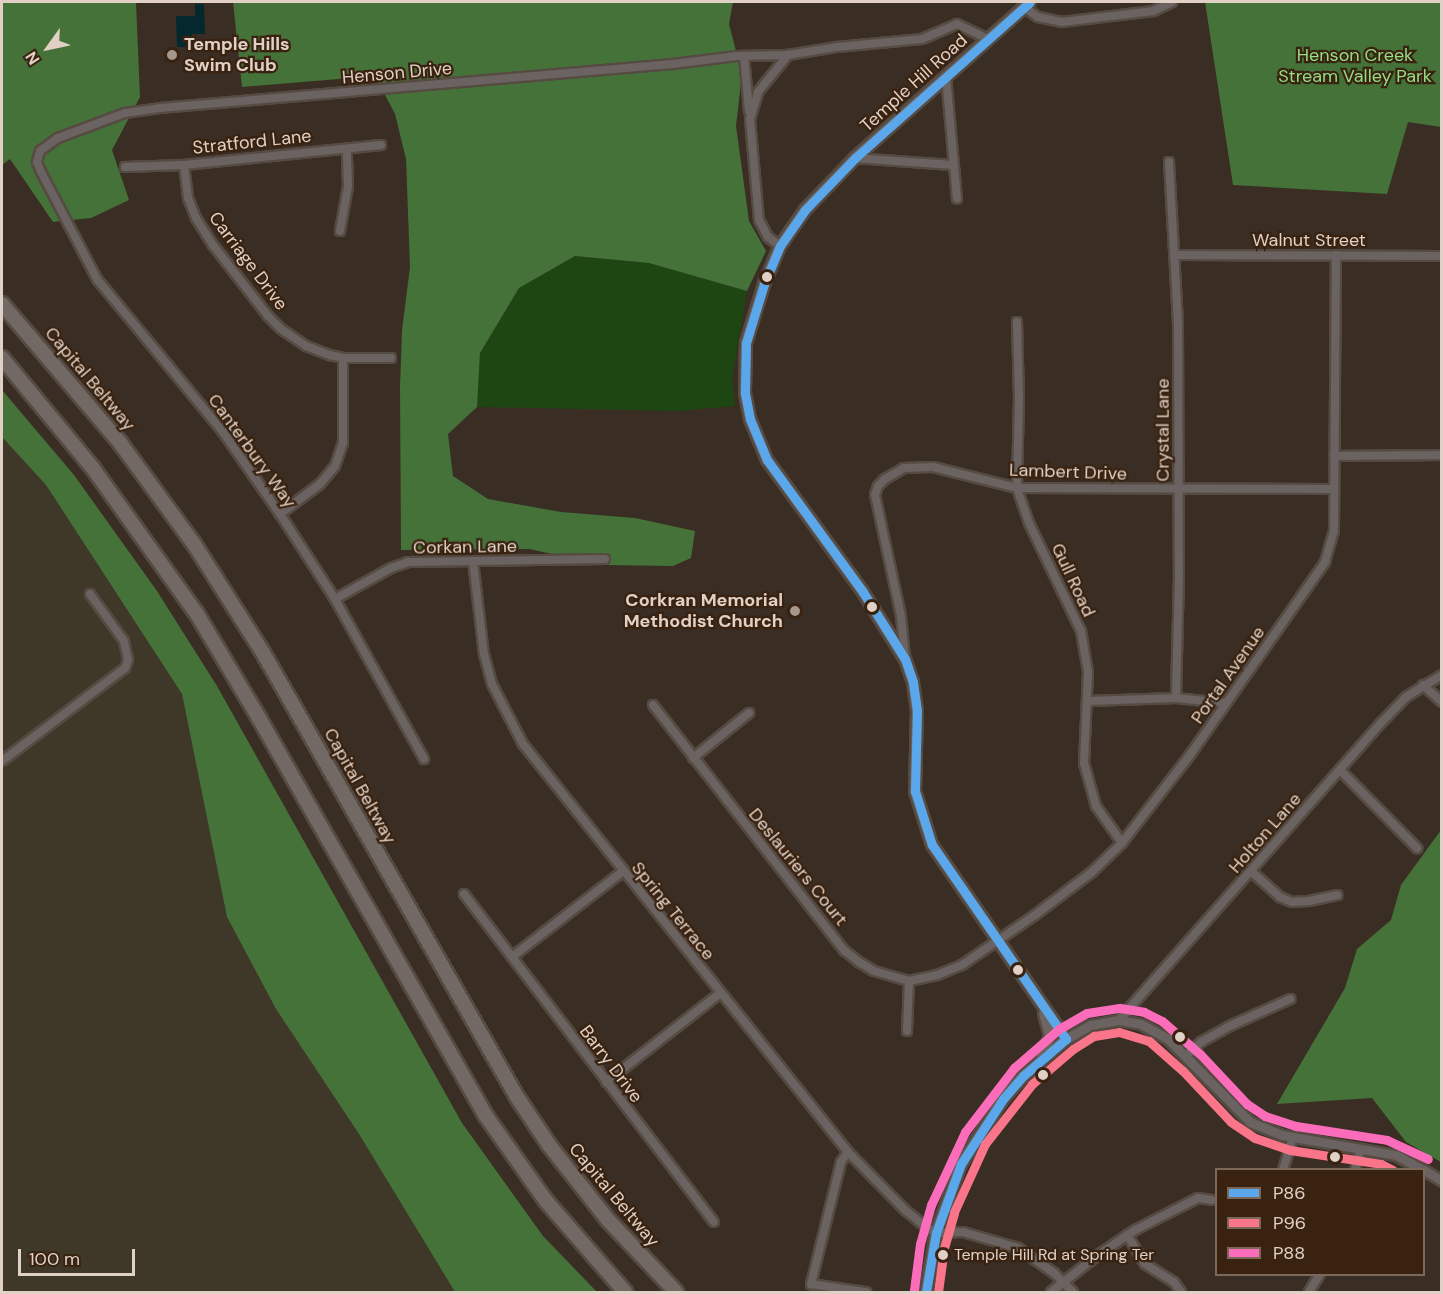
<!DOCTYPE html>
<style>
body{margin:0}
#map{position:relative;width:1443px;height:1294px;overflow:hidden;background:#3a2d23;font-family:"DM Sans",sans-serif}
div>[style]{position:absolute}
[style*='--x']{left:calc(var(--x)*1px);top:calc(var(--y)*1px);width:calc(var(--w)*1px);rotate:calc(var(--a)*1deg)}
.industrial>*{inset:0;background:#3f3727}
.green>*{inset:0;background:#1d4613}
.forest>*{inset:0;background:#447239}
.water>*{inset:0;background:#05282e}
.roads{filter:drop-shadow(2px 0 #564b42) drop-shadow(-2px 0 #564b42) drop-shadow(0 2px #564b42) drop-shadow(0 -2px #564b42)}
.minor>*{height:8px;margin:-4px;padding:0 4px;transform-origin:4px;border-radius:4px;background:#6a6361}
.tertiary>*{height:9px;margin:-4.5px;padding:0 4.5px;transform-origin:4.5px;border-radius:4.5px;background:#6a6361}
.secondary>*{height:10px;margin:-5px;padding:0 5px;transform-origin:5px;border-radius:5px;background:#6e6461}
.motorway>*{height:14px;margin:-7px;padding:0 7px;transform-origin:7px;border-radius:7px;background:#726864}
.bus-1>*{height:9px;margin:-4.5px;padding:0 4.5px;transform-origin:4.5px;border-radius:4.5px;background:#5aa8eb}
.bus-2>*{height:9px;margin:-4.5px;padding:0 4.5px;transform-origin:4.5px;border-radius:4.5px;background:#fa758a}
.bus-3>*{height:9px;margin:-4.5px;padding:0 4.5px;transform-origin:4.5px;border-radius:4.5px;background:#fb6dba}
.dots>*{width:16px;height:16px;translate:-50% -50%;box-sizing:border-box;border:3px solid #39220f;border-radius:50%}
span{translate:-50% -50%;white-space:nowrap;text-align:center;line-height:1.15;-webkit-text-stroke:4.5px #39220f;paint-order:stroke}
.bus-label{font-size:16px;color:#e0d0c5}
.left{translate:0 -50%;text-align:left}
.poi-label{font-size:18px;color:#e0d0c5;font-weight:700}
.right{translate:-100% -50%;text-align:right}
.park-label{font-size:18px;color:#92df85}
.street-label{font-size:18px;color:#e0d0c5}
.frame{position:absolute;inset:0;border:3px solid #e0d0c5;pointer-events:none}
.legend{position:absolute;left:1215px;top:1168px;width:210px;height:108px;box-sizing:border-box;background:#39220f;border:2px solid #7c6858;margin:0;padding:8px 10px;list-style:none;font-size:18px;color:#e0d0c5}
.legend li{display:flex;align-items:center;gap:12px;height:30px}
.legend b{width:30px;border:2px solid #7c6858}
.north{position:absolute;left:18px;top:18px;width:60px;height:60px;-webkit-text-stroke:4px #39220f;paint-order:stroke;rotate:237deg;font-size:16px;font-weight:700;line-height:24px;text-align:center;color:#e0d0c5}
.north::after{content:'';display:block;margin:auto;width:21px;height:27px;background:#e0d0c5;clip-path:polygon(50% 0,100% 100%,50% 72%,0 100%)}
.scale{position:absolute;left:18px;top:1249px;width:117px;height:27px;box-sizing:border-box;border:3px solid #e0d0c5;border-top:0;padding-left:8px;font-size:18px;line-height:21px;white-space:nowrap;color:#e0d0c5;-webkit-text-stroke:4px #39220f;paint-order:stroke}
</style>
<div id="map">
<div class="industrial">
<i style="clip-path:polygon(2px 437px,46px 485px,182px 694px,227px 917px,276px 1009px,359px 1134px,455px 1292px,2px 1292px)"></i>
</div>
<div class="green">
<i style="clip-path:polygon(575px 256px,649px 263px,747px 291px,732px 378px,735px 406px,679px 411px,477px 407px,480px 353px,519px 288px)"></i>
</div>
<div class="forest">
<i style="clip-path:polygon(2px 2px,136px 2px,140px 97px,112px 150px,129px 200px,91px 218px,53px 222px,10px 159px,2px 165px)"></i>
<i style="clip-path:polygon(233px 2px,733px 2px,729px 24px,742px 74px,736px 126px,749px 221px,766px 251px,747px 291px,649px 263px,575px 256px,519px 288px,480px 353px,477px 407px,448px 434px,453px 476px,488px 499px,561px 512px,635px 518px,695px 531px,691px 558px,673px 566px,605px 565px,529px 549px,401px 550px,400px 387px,402px 330px,410px 267px,406px 159px,395px 114px,375px 76px,242px 87px)"></i>
<i style="clip-path:polygon(1205px 2px,1441px 2px,1441px 127px,1408px 122px,1387px 194px,1233px 185px)"></i>
<i style="clip-path:polygon(2px 390px,74px 475px,157px 591px,217px 686px,462px 1123px,543px 1236px,597px 1292px,455px 1292px,359px 1134px,276px 1009px,227px 917px,182px 694px,46px 485px,2px 437px)"></i>
<i style="clip-path:polygon(1441px 830px,1441px 1162px,1406px 1142px,1372px 1098px,1277px 1104px,1345px 988px,1357px 949px,1391px 920px,1401px 885px)"></i>
</div>
<div class="water">
<i style="clip-path:polygon(195px 4px,204px 4px,205px 34px,192px 34px,192px 47px,177px 47px,176px 16px,195px 16px)"></i>
</div>
<div class="roads">
<div class="minor">
<i style="--x:1024;--y:7;--w:17;--a:36"></i>
<i style="--x:1038;--y:17;--w:25;--a:12"></i>
<i style="--x:1062;--y:22;--w:92;--a:-6.9"></i>
<i style="--x:1153;--y:11;--w:21;--a:-25"></i>
<i style="--x:744;--y:56;--w:55;--a:84.8"></i>
<i style="--x:946;--y:76;--w:123;--a:84.9"></i>
<i style="--x:855;--y:158;--w:97;--a:4.1"></i>
<i style="--x:1169;--y:162;--w:162;--a:86.8"></i>
<i style="--x:1178;--y:324;--w:251;--a:89.8"></i>
<i style="--x:1179;--y:575;--w:123;--a:91.4"></i>
<i style="--x:184;--y:165;--w:33;--a:83"></i>
<i style="--x:188;--y:198;--w:22;--a:68"></i>
<i style="--x:196;--y:218;--w:32;--a:58"></i>
<i style="--x:213;--y:245;--w:90;--a:52.2"></i>
<i style="--x:268;--y:316;--w:18;--a:45"></i>
<i style="--x:281;--y:329;--w:30;--a:34"></i>
<i style="--x:306;--y:346;--w:26;--a:21"></i>
<i style="--x:330;--y:355;--w:13;--a:13"></i>
<i style="--x:343;--y:358;--w:48;--a:0"></i>
<i style="--x:125;--y:167;--w:59;--a:-1.9"></i>
<i style="--x:184;--y:165;--w:198;--a:-5.8"></i>
<i style="--x:340;--y:231;--w:46;--a:-79.9"></i>
<i style="--x:348;--y:186;--w:37;--a:-92"></i>
<i style="--x:780;--y:246;--w:15;--a:-143"></i>
<i style="--x:768;--y:237;--w:19;--a:-118"></i>
<i style="--x:759;--y:220;--w:101;--a:-95.1"></i>
<i style="--x:750;--y:119;--w:28;--a:-73"></i>
<i style="--x:758;--y:92;--w:48;--a:-51"></i>
<i style="--x:788;--y:55;--w:50;--a:-9.3"></i>
<i style="--x:837;--y:47;--w:85;--a:-5.4"></i>
<i style="--x:922;--y:39;--w:38;--a:-23"></i>
<i style="--x:957;--y:24;--w:34;--a:26"></i>
<i style="--x:1176;--y:255;--w:266;--a:0.2"></i>
<i style="--x:1017;--y:322;--w:75;--a:88.5"></i>
<i style="--x:1019;--y:397;--w:91;--a:91.3"></i>
<i style="--x:1017;--y:488;--w:37;--a:71"></i>
<i style="--x:1029;--y:523;--w:120;--a:64.3"></i>
<i style="--x:1081;--y:631;--w:42;--a:80.3"></i>
<i style="--x:1088;--y:672;--w:91;--a:92.5"></i>
<i style="--x:1084;--y:763;--w:45;--a:74.4"></i>
<i style="--x:1096;--y:806;--w:45;--a:54.9"></i>
<i style="--x:1334;--y:456;--w:108;--a:-0.5"></i>
<i style="--x:280;--y:514;--w:50;--a:-36.9"></i>
<i style="--x:320;--y:484;--w:23;--a:-50"></i>
<i style="--x:335;--y:466;--w:24;--a:-71"></i>
<i style="--x:343;--y:443;--w:85;--a:-90"></i>
<i style="--x:473;--y:561;--w:94;--a:83.3"></i>
<i style="--x:484;--y:654;--w:31;--a:75"></i>
<i style="--x:492;--y:684;--w:68;--a:62.7"></i>
<i style="--x:523;--y:744;--w:522;--a:51.46"></i>
<i style="--x:848;--y:1152;--w:81;--a:45.5"></i>
<i style="--x:905;--y:1210;--w:28;--a:39"></i>
<i style="--x:927;--y:1228;--w:10;--a:29"></i>
<i style="--x:936;--y:1233;--w:27;--a:-2"></i>
<i style="--x:963;--y:1232;--w:57;--a:16.2"></i>
<i style="--x:1018;--y:1248;--w:44;--a:34.8"></i>
<i style="--x:1054;--y:1273;--w:27;--a:45"></i>
<i style="--x:335;--y:599;--w:64;--a:-29"></i>
<i style="--x:391;--y:568;--w:18;--a:-19"></i>
<i style="--x:408;--y:562;--w:197;--a:-0.9"></i>
<i style="--x:905;--y:657;--w:41;--a:-95.6"></i>
<i style="--x:901;--y:616;--w:124;--a:-102.1"></i>
<i style="--x:875;--y:495;--w:9;--a:-72"></i>
<i style="--x:878;--y:486;--w:10;--a:-45"></i>
<i style="--x:885;--y:479;--w:22;--a:-30"></i>
<i style="--x:904;--y:468;--w:29;--a:-2"></i>
<i style="--x:933;--y:467;--w:87;--a:14"></i>
<i style="--x:1017;--y:488;--w:317;--a:0.2"></i>
<i style="--x:1423;--y:685;--w:25;--a:42"></i>
<i style="--x:1088;--y:701;--w:88;--a:-2"></i>
<i style="--x:1176;--y:698;--w:48;--a:5.9"></i>
<i style="--x:653;--y:705;--w:311;--a:52.1"></i>
<i style="--x:844;--y:950;--w:19;--a:39"></i>
<i style="--x:859;--y:962;--w:17;--a:31"></i>
<i style="--x:874;--y:971;--w:36;--a:16"></i>
<i style="--x:909;--y:981;--w:29;--a:-12"></i>
<i style="--x:937;--y:975;--w:27;--a:-22"></i>
<i style="--x:962;--y:965;--w:88;--a:-34.4"></i>
<i style="--x:1035;--y:915;--w:71;--a:-37"></i>
<i style="--x:1092;--y:872;--w:42;--a:-44"></i>
<i style="--x:1122;--y:843;--w:111;--a:-52.3"></i>
<i style="--x:1190;--y:755;--w:236;--a:-55"></i>
<i style="--x:1325;--y:562;--w:32;--a:-74"></i>
<i style="--x:1334;--y:531;--w:276;--a:-89.6"></i>
<i style="--x:693;--y:758;--w:72;--a:-38.8"></i>
<i style="--x:424;--y:759;--w:183;--a:-119.1"></i>
<i style="--x:335;--y:599;--w:101;--a:-122.9"></i>
<i style="--x:280;--y:514;--w:100;--a:-124.8"></i>
<i style="--x:223;--y:432;--w:198;--a:-129.5"></i>
<i style="--x:97;--y:279;--w:121;--a:-117.6"></i>
<i style="--x:41;--y:172;--w:11;--a:-112"></i>
<i style="--x:37;--y:162;--w:11;--a:-75"></i>
<i style="--x:40;--y:151;--w:22;--a:-36"></i>
<i style="--x:58;--y:138;--w:72;--a:-20.5"></i>
<i style="--x:125;--y:113;--w:35;--a:-8"></i>
<i style="--x:160;--y:108;--w:515;--a:-4.9"></i>
<i style="--x:673;--y:64;--w:64;--a:-7.2"></i>
<i style="--x:736;--y:56;--w:52;--a:-1.1"></i>
<i style="--x:2;--y:761;--w:154;--a:-37.1"></i>
<i style="--x:125;--y:668;--w:9;--a:-69"></i>
<i style="--x:128;--y:660;--w:19;--a:-102"></i>
<i style="--x:124;--y:641;--w:58;--a:-125.9"></i>
<i style="--x:1340;--y:770;--w:110;--a:45.4"></i>
<i style="--x:1251;--y:871;--w:39;--a:42"></i>
<i style="--x:1280;--y:897;--w:13;--a:23"></i>
<i style="--x:1292;--y:902;--w:17;--a:-3"></i>
<i style="--x:1309;--y:901;--w:29;--a:-12"></i>
<i style="--x:464;--y:894;--w:412;--a:52.7"></i>
<i style="--x:512;--y:957;--w:139;--a:-37.7"></i>
<i style="--x:1119;--y:1020;--w:397;--a:-48.6"></i>
<i style="--x:1382;--y:722;--w:35;--a:-46"></i>
<i style="--x:1406;--y:697;--w:42;--a:-31.4"></i>
<i style="--x:907;--y:1031;--w:50;--a:-87.7"></i>
<i style="--x:1186;--y:1056;--w:21;--a:-43"></i>
<i style="--x:1201;--y:1042;--w:35;--a:-29"></i>
<i style="--x:1232;--y:1025;--w:64;--a:-24.1"></i>
<i style="--x:606;--y:1082;--w:143;--a:-37.9"></i>
<i style="--x:848;--y:1152;--w:12;--a:125"></i>
<i style="--x:841;--y:1162;--w:126;--a:103.8"></i>
<i style="--x:811;--y:1284;--w:56;--a:8.3"></i>
<i style="--x:1283;--y:1170;--w:34;--a:-73"></i>
<i style="--x:1355;--y:1170;--w:22;--a:-74"></i>
<i style="--x:1127;--y:1235;--w:34;--a:58"></i>
<i style="--x:1145;--y:1264;--w:34;--a:32"></i>
<i style="--x:1174;--y:1282;--w:12;--a:55"></i>
<i style="--x:1051;--y:1292;--w:60;--a:-38.2"></i>
<i style="--x:1098;--y:1255;--w:45;--a:-34"></i>
<i style="--x:1135;--y:1230;--w:71;--a:-26.9"></i>
<i style="--x:1198;--y:1198;--w:14;--a:8"></i>
<i style="--x:1309;--y:1292;--w:21;--a:-59"></i>
</div>
<div class="tertiary">
<i style="--x:1066;--y:1039;--w:28;--a:-30"></i>
<i style="--x:1090;--y:1025;--w:12;--a:-9"></i>
<i style="--x:1102;--y:1023;--w:17;--a:-10"></i>
<i style="--x:1119;--y:1020;--w:22;--a:10"></i>
<i style="--x:1141;--y:1024;--w:31;--a:29"></i>
<i style="--x:1168;--y:1039;--w:117;--a:45.3"></i>
<i style="--x:1250;--y:1122;--w:35;--a:22"></i>
<i style="--x:1282;--y:1135;--w:116;--a:10"></i>
<i style="--x:1396;--y:1155;--w:31;--a:29"></i>
<i style="--x:1424;--y:1170;--w:21;--a:31"></i>
</div>
<div class="secondary">
<i style="--x:1042;--y:1056;--w:22;--a:-68"></i>
<i style="--x:1050;--y:1036;--w:23;--a:-105"></i>
<i style="--x:926;--y:1292;--w:60;--a:-80.4"></i>
<i style="--x:936;--y:1233;--w:73;--a:-70.1"></i>
<i style="--x:961;--y:1164;--w:77;--a:-57.1"></i>
<i style="--x:1003;--y:1099;--w:30;--a:-49"></i>
<i style="--x:1023;--y:1076;--w:57;--a:-40.7"></i>
<i style="--x:1066;--y:1039;--w:236;--a:-124.6"></i>
<i style="--x:932;--y:845;--w:57;--a:-107.5"></i>
<i style="--x:915;--y:791;--w:80;--a:-88.6"></i>
<i style="--x:917;--y:711;--w:29;--a:-98"></i>
<i style="--x:913;--y:682;--w:24;--a:-109"></i>
<i style="--x:905;--y:659;--w:79;--a:-122.1"></i>
<i style="--x:863;--y:592;--w:163;--a:-126"></i>
<i style="--x:767;--y:460;--w:44;--a:-112.5"></i>
<i style="--x:750;--y:419;--w:26;--a:-101"></i>
<i style="--x:745;--y:393;--w:50;--a:-88.9"></i>
<i style="--x:746;--y:343;--w:62;--a:-73"></i>
<i style="--x:764;--y:284;--w:41;--a:-67.2"></i>
<i style="--x:780;--y:246;--w:44;--a:-55.2"></i>
<i style="--x:805;--y:210;--w:72;--a:-46.1"></i>
<i style="--x:855;--y:158;--w:234;--a:-41.7"></i>
</div>
<div class="motorway">
<i style="--x:2;--y:304;--w:184;--a:49.6"></i>
<i style="--x:121;--y:444;--w:124;--a:53.9"></i>
<i style="--x:194;--y:544;--w:127;--a:57.6"></i>
<i style="--x:262;--y:651;--w:514;--a:60.24"></i>
<i style="--x:517;--y:1097;--w:58;--a:56.3"></i>
<i style="--x:549;--y:1145;--w:95;--a:51.8"></i>
<i style="--x:608;--y:1220;--w:99;--a:46.6"></i>
<i style="--x:2;--y:358;--w:141;--a:50.5"></i>
<i style="--x:92;--y:467;--w:181;--a:54.5"></i>
<i style="--x:197;--y:614;--w:121;--a:59.2"></i>
<i style="--x:259;--y:718;--w:458;--a:60.3"></i>
<i style="--x:486;--y:1116;--w:104;--a:54.8"></i>
<i style="--x:546;--y:1201;--w:121;--a:49"></i>
</div>
</div>
<div class="bus-1">
<i style="--x:926;--y:1292;--w:60;--a:-80.4"></i>
<i style="--x:936;--y:1233;--w:73;--a:-70.1"></i>
<i style="--x:961;--y:1164;--w:77;--a:-57.1"></i>
<i style="--x:1003;--y:1099;--w:30;--a:-49"></i>
<i style="--x:1023;--y:1076;--w:57;--a:-40.7"></i>
<i style="--x:1066;--y:1039;--w:236;--a:-124.6"></i>
<i style="--x:932;--y:845;--w:57;--a:-107.5"></i>
<i style="--x:915;--y:791;--w:80;--a:-88.6"></i>
<i style="--x:917;--y:711;--w:29;--a:-98"></i>
<i style="--x:913;--y:682;--w:24;--a:-109"></i>
<i style="--x:905;--y:659;--w:79;--a:-122.1"></i>
<i style="--x:863;--y:592;--w:163;--a:-126"></i>
<i style="--x:767;--y:460;--w:44;--a:-112.5"></i>
<i style="--x:750;--y:419;--w:26;--a:-101"></i>
<i style="--x:745;--y:393;--w:50;--a:-88.9"></i>
<i style="--x:746;--y:343;--w:62;--a:-73"></i>
<i style="--x:764;--y:284;--w:41;--a:-67.2"></i>
<i style="--x:780;--y:246;--w:44;--a:-55.2"></i>
<i style="--x:805;--y:210;--w:72;--a:-46.1"></i>
<i style="--x:855;--y:158;--w:234;--a:-41.7"></i>
</div>
<div class="bus-2">
<i style="--x:938;--y:1292;--w:44;--a:-82.2"></i>
<i style="--x:944;--y:1248;--w:37;--a:-74"></i>
<i style="--x:954;--y:1212;--w:75;--a:-65.5"></i>
<i style="--x:985;--y:1144;--w:76;--a:-51.9"></i>
<i style="--x:1032;--y:1084;--w:54;--a:-40.5"></i>
<i style="--x:1073;--y:1049;--w:25;--a:-32"></i>
<i style="--x:1094;--y:1036;--w:25;--a:-9"></i>
<i style="--x:1119;--y:1032;--w:31;--a:17"></i>
<i style="--x:1149;--y:1041;--w:45;--a:41.4"></i>
<i style="--x:1183;--y:1071;--w:70;--a:46.7"></i>
<i style="--x:1231;--y:1122;--w:29;--a:34"></i>
<i style="--x:1255;--y:1138;--w:37;--a:19"></i>
<i style="--x:1290;--y:1150;--w:92;--a:8.7"></i>
<i style="--x:1381;--y:1164;--w:13;--a:27"></i>
</div>
<div class="bus-3">
<i style="--x:914;--y:1290;--w:46;--a:-82.6"></i>
<i style="--x:920;--y:1244;--w:41;--a:-74.2"></i>
<i style="--x:931;--y:1205;--w:81;--a:-65"></i>
<i style="--x:965;--y:1132;--w:81;--a:-52.6"></i>
<i style="--x:1014;--y:1068;--w:60;--a:-40.9"></i>
<i style="--x:1059;--y:1029;--w:32;--a:-30"></i>
<i style="--x:1087;--y:1013;--w:33;--a:-9"></i>
<i style="--x:1120;--y:1008;--w:24;--a:9"></i>
<i style="--x:1144;--y:1012;--w:20;--a:27"></i>
<i style="--x:1162;--y:1021;--w:50;--a:41"></i>
<i style="--x:1200;--y:1054;--w:69;--a:46.8"></i>
<i style="--x:1247;--y:1104;--w:22;--a:34"></i>
<i style="--x:1265;--y:1116;--w:33;--a:18"></i>
<i style="--x:1296;--y:1126;--w:92;--a:8.7"></i>
<i style="--x:1387;--y:1140;--w:45;--a:24.9"></i>
</div>
<div class="dots">
<i style="left:172px;top:55px;background:#a6978c"></i>
<i style="left:767px;top:277px;background:#e0d0c5"></i>
<i style="left:872px;top:607px;background:#e0d0c5"></i>
<i style="left:795px;top:611px;background:#a6978c"></i>
<i style="left:1018px;top:970px;background:#e0d0c5"></i>
<i style="left:1180px;top:1037px;background:#e0d0c5"></i>
<i style="left:1043px;top:1075px;background:#e0d0c5"></i>
<i style="left:1335px;top:1157px;background:#e0d0c5"></i>
<i style="left:943px;top:1255px;background:#e0d0c5"></i>
</div>
<div class="bus-label">
<span class="left" style="left:954px;top:1255px">Temple Hill Rd at Spring Ter</span>
</div>
<div class="poi-label">
<span class="left" style="left:184px;top:55px">Temple Hills<br>Swim Club</span>
<span class="right" style="left:783px;top:611px">Corkran Memorial<br>Methodist Church</span>
</div>
<div class="park-label">
<span style="left:1355px;top:66px">Henson Creek<br>Stream Valley Park</span>
</div>
<div class="street-label">
<span style="left:397px;top:73px;rotate:-5deg">Henson Drive</span>
<span style="left:914px;top:83px;rotate:-42deg">Temple Hill Road</span>
<span style="left:252px;top:142px;rotate:-6deg">Stratford Lane</span>
<span style="left:1309px;top:240px">Walnut Street</span>
<span style="left:248px;top:261px;rotate:53deg">Carriage Drive</span>
<span style="left:90px;top:379px;rotate:50deg">Capital Beltway</span>
<span style="left:1163px;top:430px;rotate:-90deg">Crystal Lane</span>
<span style="left:252px;top:451px;rotate:54deg">Canterbury Way</span>
<span style="left:1068px;top:472px;rotate:2deg">Lambert Drive</span>
<span style="left:465px;top:547px;rotate:-1deg">Corkan Lane</span>
<span style="left:1073px;top:580px;rotate:65deg">Gull Road</span>
<span style="left:1228px;top:675px;rotate:-55deg">Portal Avenue</span>
<span style="left:360px;top:786px;rotate:61deg">Capital Beltway</span>
<span style="left:1265px;top:833px;rotate:-49deg">Holton Lane</span>
<span style="left:798px;top:867px;rotate:51deg">Deslauriers Court</span>
<span style="left:673px;top:911px;rotate:51deg">Spring Terrace</span>
<span style="left:611px;top:1064px;rotate:53deg">Barry Drive</span>
<span style="left:614px;top:1195px;rotate:50deg">Capital Beltway</span>
</div>
<div class="frame"></div>
<ul class="legend">
<li><b style="height:8px;background:#5aa8eb"></b>P86</li>
<li><b style="height:8px;background:#fa758a"></b>P96</li>
<li><b style="height:8px;background:#fb6dba"></b>P88</li>
</ul>
<div class="north">N</div>
<div class="scale">100 m</div>
</div>
